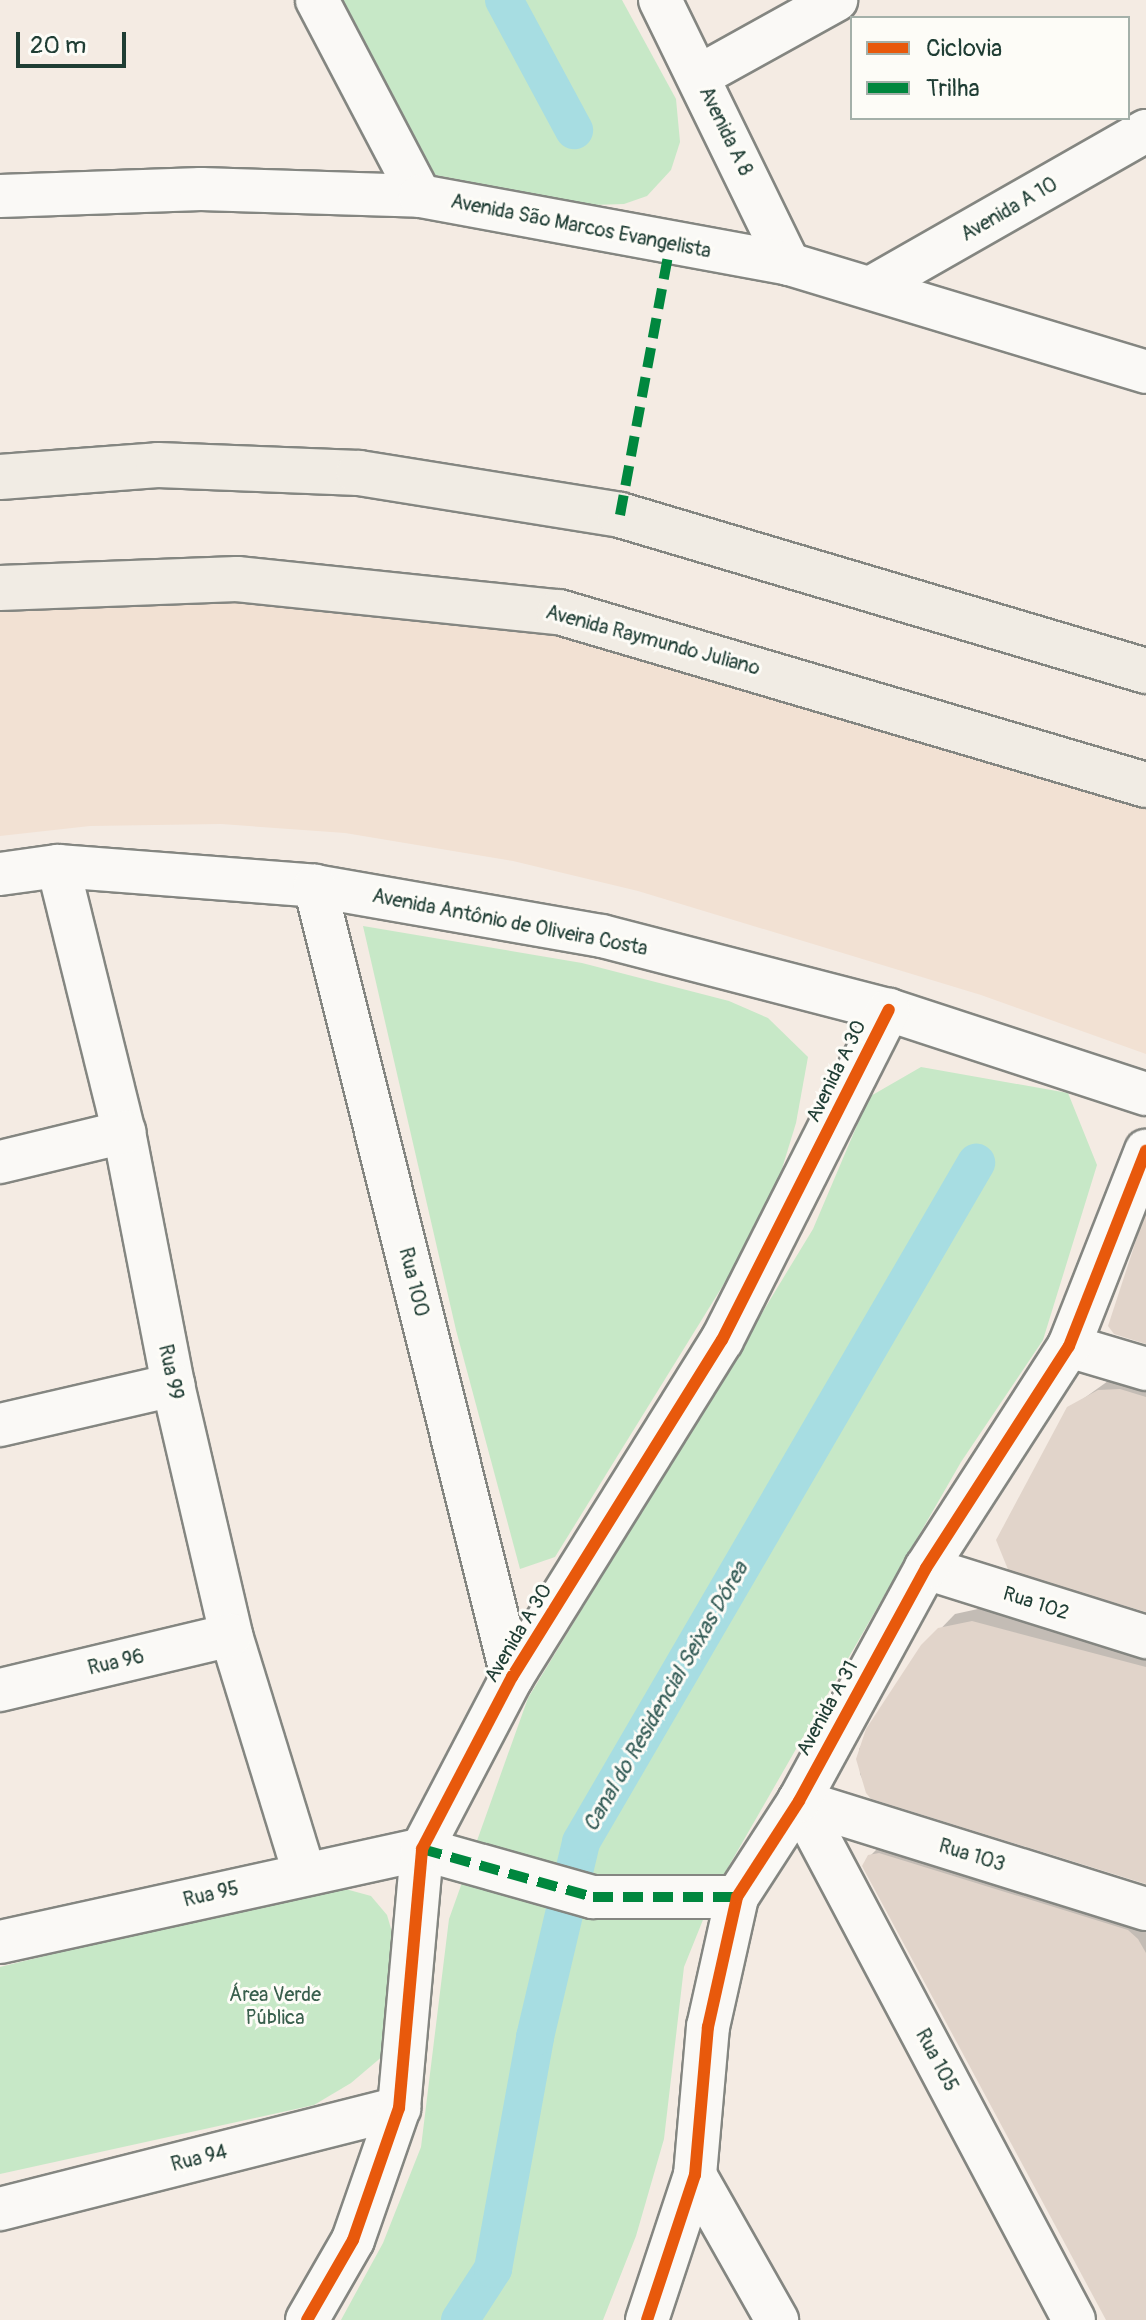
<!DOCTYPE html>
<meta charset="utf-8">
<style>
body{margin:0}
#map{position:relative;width:1146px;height:2320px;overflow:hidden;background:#f4ebe3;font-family:Pangolin,sans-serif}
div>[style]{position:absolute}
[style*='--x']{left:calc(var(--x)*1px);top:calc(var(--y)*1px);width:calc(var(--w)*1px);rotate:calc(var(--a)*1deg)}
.built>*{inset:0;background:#f2e1d3}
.green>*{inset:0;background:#c7e8c7}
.shadow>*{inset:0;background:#0003}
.canal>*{height:38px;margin:-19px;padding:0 19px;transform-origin:19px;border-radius:19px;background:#a7dde2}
.building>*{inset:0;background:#e1d4ca}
.roads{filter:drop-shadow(2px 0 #848681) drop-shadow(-2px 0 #848681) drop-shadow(0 2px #848681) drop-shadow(0 -2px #848681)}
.street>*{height:42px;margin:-21px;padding:0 21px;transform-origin:21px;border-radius:21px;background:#faf9f6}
.primary>*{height:44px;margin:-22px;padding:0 22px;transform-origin:22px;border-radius:22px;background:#f1ece4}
.quiet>*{height:10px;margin-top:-5px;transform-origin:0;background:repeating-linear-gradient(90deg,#00873e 0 20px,transparent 0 30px)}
.cycleway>*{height:12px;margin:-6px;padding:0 6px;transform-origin:6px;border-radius:6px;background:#e8590c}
span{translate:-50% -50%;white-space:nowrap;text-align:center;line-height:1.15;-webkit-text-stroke:6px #fdfcf7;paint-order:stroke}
.street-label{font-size:20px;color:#1f3d34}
.park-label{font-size:20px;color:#395f4d}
.water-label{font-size:22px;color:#345c57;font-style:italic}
.legend{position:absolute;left:850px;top:16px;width:280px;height:104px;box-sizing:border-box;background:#fdfcf7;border:2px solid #a4b0a9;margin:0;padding:10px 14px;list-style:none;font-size:24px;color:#1f3d34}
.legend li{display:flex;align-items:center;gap:16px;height:40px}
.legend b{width:40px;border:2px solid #a4b0a9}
.scale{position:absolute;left:16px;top:32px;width:110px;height:36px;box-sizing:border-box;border:4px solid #1f3d34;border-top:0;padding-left:10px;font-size:24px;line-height:28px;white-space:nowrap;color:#1f3d34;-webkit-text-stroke:6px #fdfcf7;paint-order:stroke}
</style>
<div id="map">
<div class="built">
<i style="clip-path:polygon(287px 598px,555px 631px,1146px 801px,1146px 1054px,981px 995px,638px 891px,513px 861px,345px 833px,221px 824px,90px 826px,0 836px,0 611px)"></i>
</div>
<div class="green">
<i style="clip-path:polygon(343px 0,622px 0,676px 99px,680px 142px,671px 170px,647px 196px,624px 204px,593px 205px,435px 175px)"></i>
<i style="clip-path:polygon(363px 926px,582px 963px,729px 1001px,768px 1018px,808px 1057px,796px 1123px,769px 1211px,555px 1557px,520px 1569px,456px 1330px)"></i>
<i style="clip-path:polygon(921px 1067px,1068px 1093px,1097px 1165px,1043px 1340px,961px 1462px,715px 1890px,684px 1967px,664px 2139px,636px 2236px,603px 2320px,341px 2320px,383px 2243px,421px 2147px,449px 1919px,528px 1698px,813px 1229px,869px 1097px)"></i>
<i style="clip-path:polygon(331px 1885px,371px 1896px,387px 1915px,397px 1949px,384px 2055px,351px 2083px,314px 2105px,0 2174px,0 1967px)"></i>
</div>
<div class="shadow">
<i style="clip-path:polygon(1115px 1376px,1146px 1378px,1146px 1611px,1069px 1409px)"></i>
<i style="clip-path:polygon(987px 1607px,1146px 1653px,1146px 1881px,872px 1798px,860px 1774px,859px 1749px,923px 1647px,955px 1614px)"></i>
<i style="clip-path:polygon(885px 1841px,1146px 1920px,1146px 2320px,1109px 2320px,870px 1856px)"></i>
</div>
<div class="canal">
<i style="--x:504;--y:0;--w:148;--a:61.7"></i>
<i style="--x:460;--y:2320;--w:61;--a:-57.1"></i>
<i style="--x:493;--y:2269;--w:236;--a:-79.7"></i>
<i style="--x:535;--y:2037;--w:200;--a:-76.7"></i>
<i style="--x:581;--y:1842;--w:786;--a:-59.81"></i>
</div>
<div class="building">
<i style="clip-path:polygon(1146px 1210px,1146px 1344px,1114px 1334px,1108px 1326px)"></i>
<i style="clip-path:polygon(1120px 1389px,1146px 1397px,1146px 1612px,1009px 1572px,996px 1540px,1067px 1407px,1098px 1390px)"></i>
<i style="clip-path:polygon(972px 1621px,1146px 1667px,1146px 1884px,871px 1799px,866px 1793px,856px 1759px,866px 1729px,921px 1645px,938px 1628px)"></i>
<i style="clip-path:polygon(879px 1853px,1128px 1930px,1138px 1939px,1146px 1953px,1146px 2320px,1106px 2320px,862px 1866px,868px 1855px)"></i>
</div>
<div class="roads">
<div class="street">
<i style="--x:317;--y:0;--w:221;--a:62.3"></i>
<i style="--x:660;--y:0;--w:294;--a:64"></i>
<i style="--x:699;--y:76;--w:157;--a:-29"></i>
<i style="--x:0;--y:196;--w:201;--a:-2"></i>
<i style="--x:201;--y:189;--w:219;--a:1.8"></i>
<i style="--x:420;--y:196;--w:375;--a:10.4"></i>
<i style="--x:789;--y:264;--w:373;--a:16.8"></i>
<i style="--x:872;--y:287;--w:315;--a:-29.7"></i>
<i style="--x:58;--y:866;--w:274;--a:76.1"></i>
<i style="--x:124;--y:1132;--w:258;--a:79"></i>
<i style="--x:173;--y:1385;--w:257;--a:76.9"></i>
<i style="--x:231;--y:1635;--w:248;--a:72.9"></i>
<i style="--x:0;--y:874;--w:59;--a:-7.9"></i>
<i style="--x:58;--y:866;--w:258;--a:4.4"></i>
<i style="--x:315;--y:886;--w:291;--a:9.9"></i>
<i style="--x:602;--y:936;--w:296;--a:14.5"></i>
<i style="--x:889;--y:1010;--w:270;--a:18.1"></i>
<i style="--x:315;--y:886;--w:815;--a:76.01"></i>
<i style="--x:0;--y:1162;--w:128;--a:-13.6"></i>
<i style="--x:1069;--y:1346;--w:80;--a:16.6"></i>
<i style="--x:0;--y:1425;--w:178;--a:-13"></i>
<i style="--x:926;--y:1568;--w:231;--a:17.4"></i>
<i style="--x:0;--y:1690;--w:237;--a:-13.4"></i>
<i style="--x:799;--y:1801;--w:587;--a:62.08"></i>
<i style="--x:799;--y:1801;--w:363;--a:17.3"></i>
<i style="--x:0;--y:1942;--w:432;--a:-12.4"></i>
<i style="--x:422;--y:1849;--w:178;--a:15.7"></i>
<i style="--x:593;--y:1897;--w:144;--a:0"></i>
<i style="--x:695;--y:2175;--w:167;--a:60.5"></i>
<i style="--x:0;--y:2209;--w:412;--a:-14.2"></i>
<i style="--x:307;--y:2320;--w:92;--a:-60.1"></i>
<i style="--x:353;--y:2240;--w:140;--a:-70.8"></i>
<i style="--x:399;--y:2108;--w:260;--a:-84.9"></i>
<i style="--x:422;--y:1849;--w:194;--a:-62.4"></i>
<i style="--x:512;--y:1677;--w:397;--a:-58.1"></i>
<i style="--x:722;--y:1340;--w:370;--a:-63.2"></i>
<i style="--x:647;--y:2320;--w:153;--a:-71.7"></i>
<i style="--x:695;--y:2175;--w:149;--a:-85"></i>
<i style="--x:708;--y:2027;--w:133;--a:-77.4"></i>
<i style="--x:737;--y:1897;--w:114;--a:-57.1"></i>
<i style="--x:799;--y:1801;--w:265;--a:-61.4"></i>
<i style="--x:926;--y:1568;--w:264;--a:-57.2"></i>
<i style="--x:1069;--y:1346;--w:210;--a:-68.5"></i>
</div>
<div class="primary">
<i style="--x:0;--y:477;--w:158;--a:-4.3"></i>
<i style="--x:158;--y:465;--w:201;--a:2.3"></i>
<i style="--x:359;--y:473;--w:264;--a:9.1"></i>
<i style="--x:620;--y:515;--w:549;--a:16.52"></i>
<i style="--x:0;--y:588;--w:237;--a:-2.2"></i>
<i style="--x:237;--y:579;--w:324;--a:5.9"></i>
<i style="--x:559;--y:612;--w:612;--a:16.42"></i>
</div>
</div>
<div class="quiet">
<i style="--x:620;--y:515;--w:276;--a:-79.5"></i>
<i style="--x:422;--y:1849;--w:178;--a:15.7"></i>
<i style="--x:593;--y:1897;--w:144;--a:0"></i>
</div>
<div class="cycleway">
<i style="--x:307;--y:2320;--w:92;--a:-60.1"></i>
<i style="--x:353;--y:2240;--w:140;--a:-70.8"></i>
<i style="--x:399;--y:2108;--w:260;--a:-84.9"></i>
<i style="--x:422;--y:1849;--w:194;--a:-62.4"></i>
<i style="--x:512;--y:1677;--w:397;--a:-58.1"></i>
<i style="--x:722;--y:1340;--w:370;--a:-63.2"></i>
<i style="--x:647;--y:2320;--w:153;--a:-71.7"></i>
<i style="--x:695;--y:2175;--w:149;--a:-85"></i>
<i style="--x:708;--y:2027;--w:133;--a:-77.4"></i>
<i style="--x:737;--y:1897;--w:114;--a:-57.1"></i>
<i style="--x:799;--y:1801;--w:265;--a:-61.4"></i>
<i style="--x:926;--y:1568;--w:264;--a:-57.2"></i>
<i style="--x:1069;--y:1346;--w:210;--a:-68.5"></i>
</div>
<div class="street-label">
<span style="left:726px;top:131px;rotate:64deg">Avenida A 8</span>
<span style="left:1009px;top:209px;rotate:-30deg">Avenida A 10</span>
<span style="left:581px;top:226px;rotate:11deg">Avenida São Marcos Evangelista</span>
<span style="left:653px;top:640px;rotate:15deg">Avenida Raymundo Juliano</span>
<span style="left:510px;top:922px;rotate:11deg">Avenida Antônio de Oliveira Costa</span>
<span style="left:836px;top:1071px;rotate:-64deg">Avenida A 30</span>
<span style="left:414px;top:1282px;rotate:76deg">Rua 100</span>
<span style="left:171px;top:1372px;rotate:78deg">Rua 99</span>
<span style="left:1036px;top:1603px;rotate:18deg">Rua 102</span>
<span style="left:518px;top:1633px;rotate:-59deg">Avenida A 30</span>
<span style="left:116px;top:1662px;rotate:-13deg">Rua 96</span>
<span style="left:827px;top:1708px;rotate:-61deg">Avenida A 31</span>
<span style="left:972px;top:1855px;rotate:17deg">Rua 103</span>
<span style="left:211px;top:1894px;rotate:-13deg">Rua 95</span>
<span style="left:937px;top:2060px;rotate:62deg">Rua 105</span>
<span style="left:199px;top:2158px;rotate:-14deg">Rua 94</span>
</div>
<div class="park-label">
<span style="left:275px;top:2006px">Área Verde<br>Pública</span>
</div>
<div class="water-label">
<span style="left:666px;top:1697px;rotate:-60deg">Canal do Residencial Seixas Dórea</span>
</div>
<ul class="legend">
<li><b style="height:10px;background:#e8590c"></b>Ciclovia</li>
<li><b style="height:10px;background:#00873e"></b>Trilha</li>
</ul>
<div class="scale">20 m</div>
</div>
